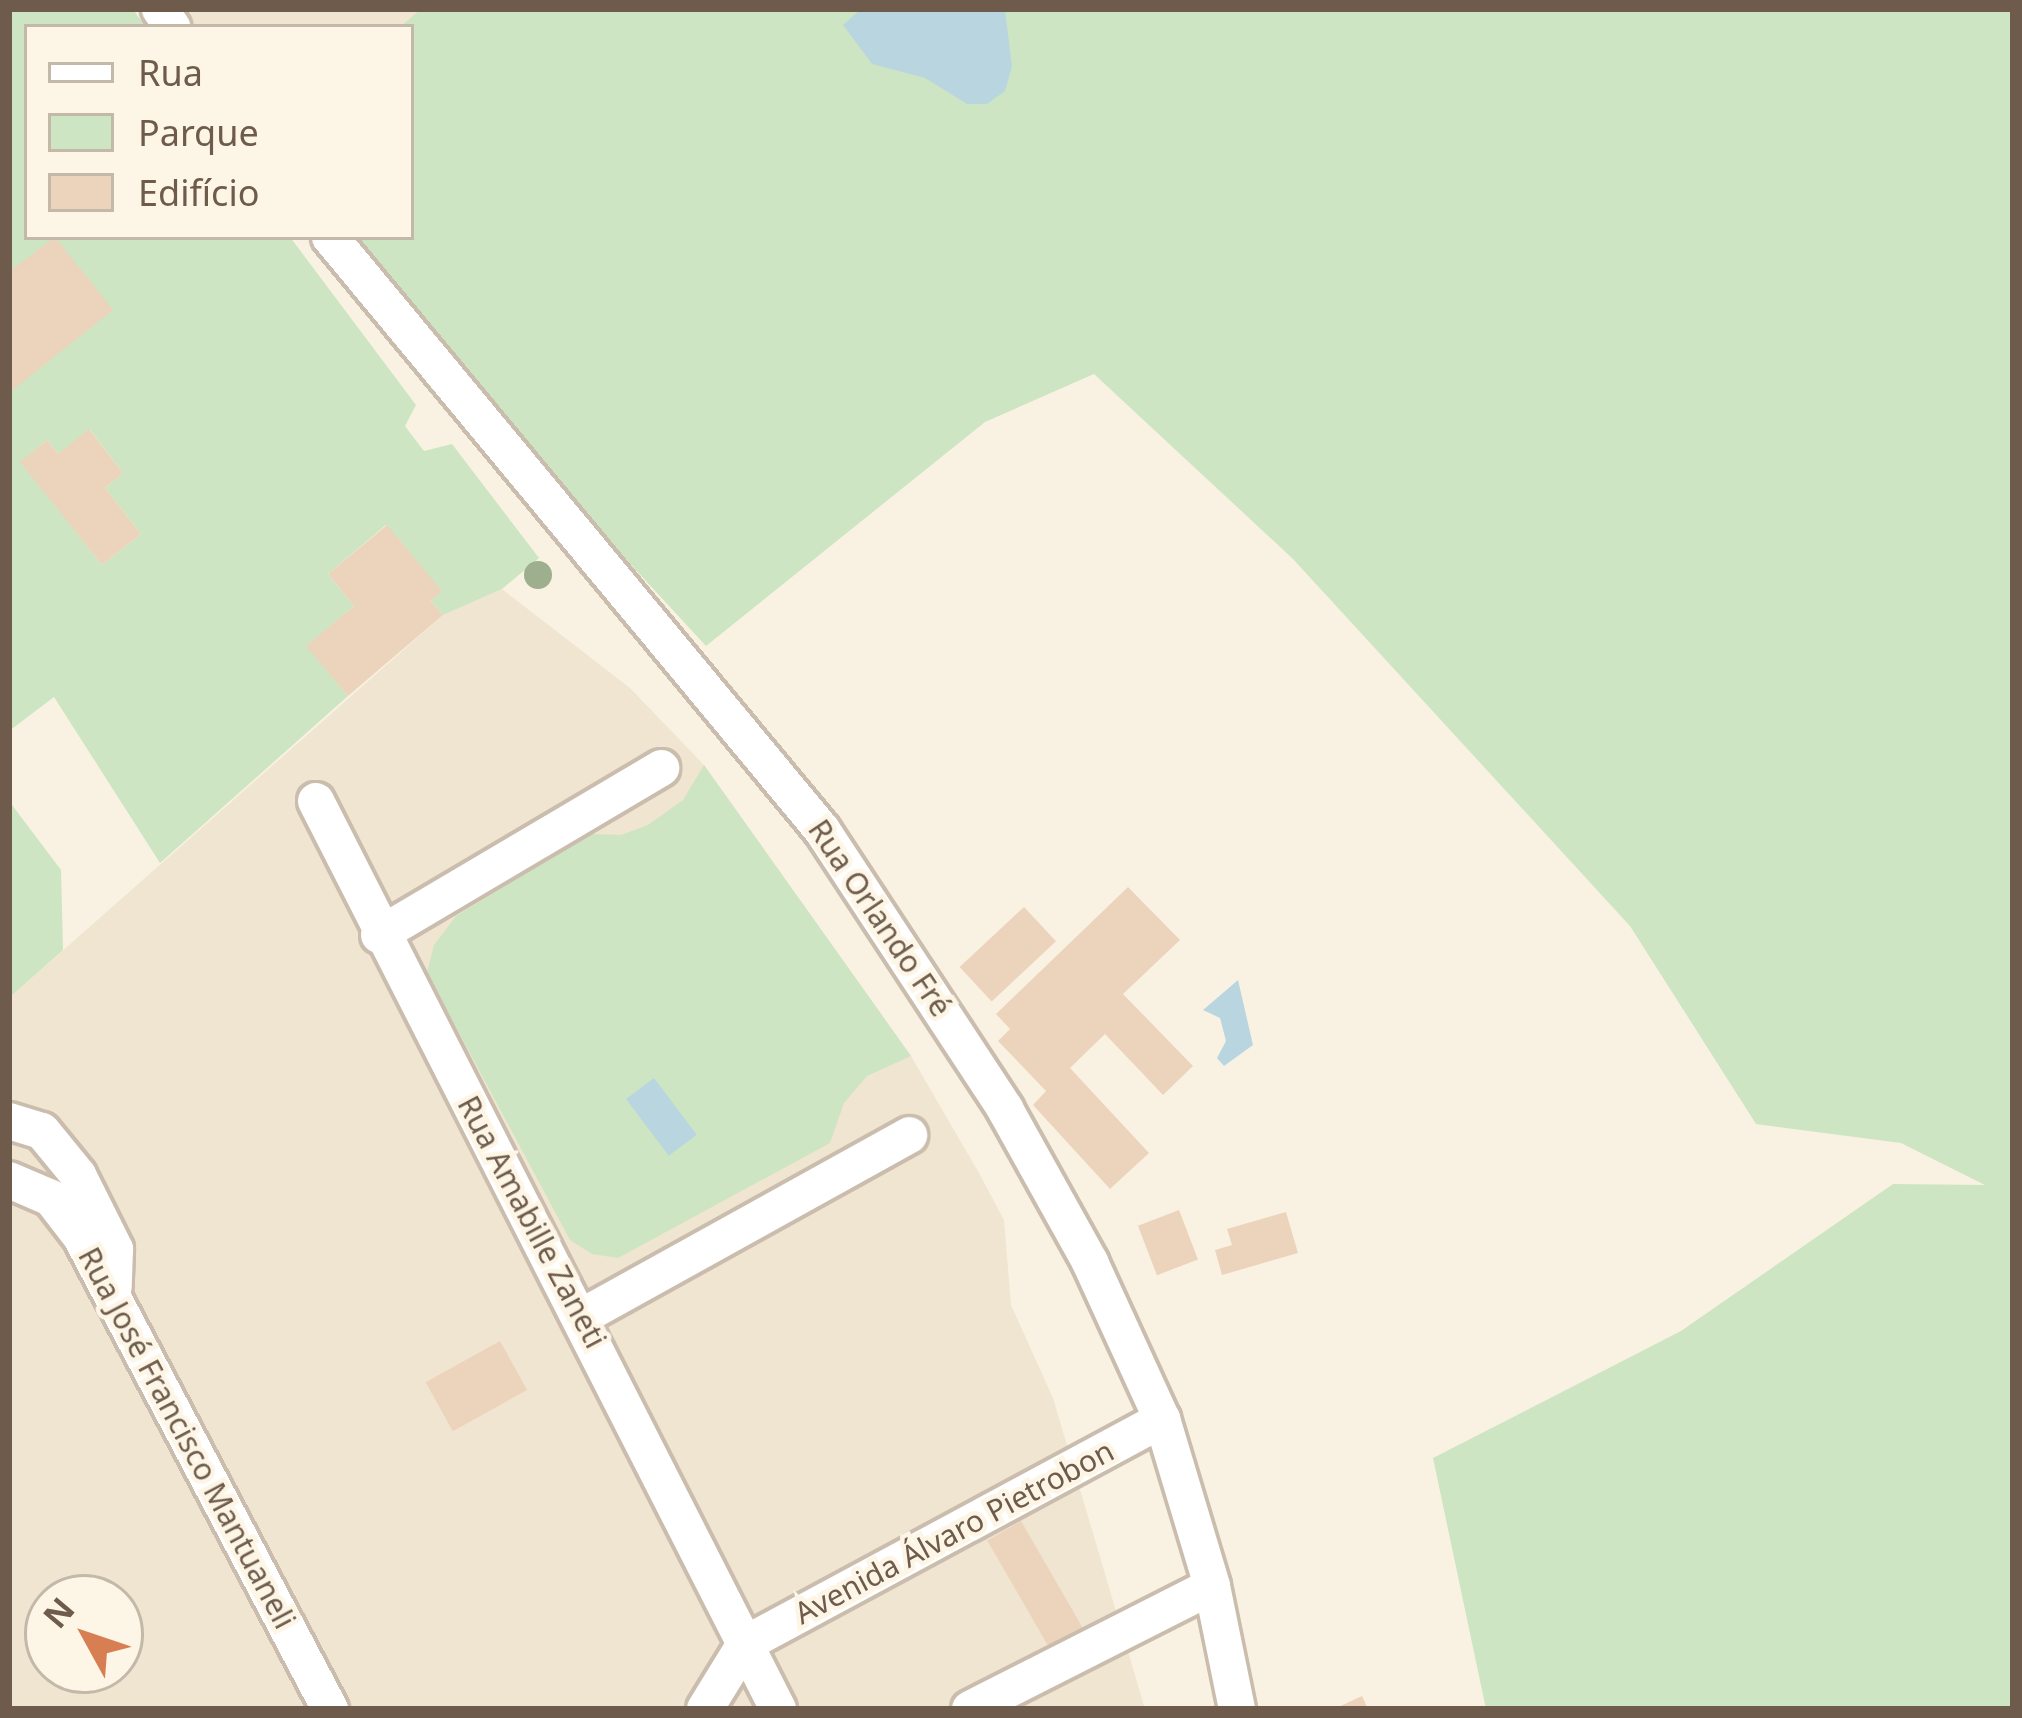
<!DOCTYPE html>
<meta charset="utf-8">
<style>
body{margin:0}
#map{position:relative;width:2022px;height:1718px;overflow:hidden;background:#f9f2e2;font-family:"Noto Sans",sans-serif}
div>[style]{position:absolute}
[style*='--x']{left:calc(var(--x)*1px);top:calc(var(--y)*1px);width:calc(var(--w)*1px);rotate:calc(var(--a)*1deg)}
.residential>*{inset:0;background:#f0e5d1;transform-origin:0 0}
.green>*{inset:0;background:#cde5c2}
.water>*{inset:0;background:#b9d6e0;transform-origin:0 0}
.building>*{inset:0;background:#ecd4bc;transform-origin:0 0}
.roads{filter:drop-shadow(3px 0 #cbbdad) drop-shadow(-3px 0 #cbbdad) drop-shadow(0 3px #cbbdad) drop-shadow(0 -3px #cbbdad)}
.minor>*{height:36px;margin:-18px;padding:0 18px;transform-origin:18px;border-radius:18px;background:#fff}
.trees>*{width:28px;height:28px;margin:-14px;border-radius:50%;background:#9daf8d}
span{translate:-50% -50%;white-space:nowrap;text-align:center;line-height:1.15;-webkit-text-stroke:9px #fdf6e7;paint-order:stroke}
.street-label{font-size:30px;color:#6e5b4b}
.frame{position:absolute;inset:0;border:12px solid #6e5b4b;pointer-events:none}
.legend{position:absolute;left:24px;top:24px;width:390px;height:216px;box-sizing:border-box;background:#fdf6e7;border:3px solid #c4b8a9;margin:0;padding:15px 21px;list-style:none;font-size:36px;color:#6e5b4b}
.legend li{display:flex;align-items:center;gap:24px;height:60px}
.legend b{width:60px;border:3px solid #c4b8a9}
.north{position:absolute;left:24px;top:1574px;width:120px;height:120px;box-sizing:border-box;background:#fdf6e7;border:3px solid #c4b8a9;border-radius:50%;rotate:310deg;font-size:33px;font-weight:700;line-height:48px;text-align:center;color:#6e5b4b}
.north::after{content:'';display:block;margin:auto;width:42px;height:54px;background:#d77e53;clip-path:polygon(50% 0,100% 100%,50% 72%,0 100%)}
</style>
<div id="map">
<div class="residential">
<i style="left:181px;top:9px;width:240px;height:22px"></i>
<i style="clip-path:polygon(evenodd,502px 589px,630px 688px,704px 765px,911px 1056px,979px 1173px,1004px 1220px,1011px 1305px,1053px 1398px,1145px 1709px,9px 1709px,9px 998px,443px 615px,502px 589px,48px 1598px,120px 1598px,120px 1670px,48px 1670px,48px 1598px)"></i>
</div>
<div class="green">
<i style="clip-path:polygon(evenodd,9px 9px,133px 9px,145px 27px,27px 27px,27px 237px,290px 237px,416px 405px,405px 426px,414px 438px,424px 451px,452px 444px,539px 558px,502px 589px,443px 615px,431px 601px,441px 591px,386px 525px,328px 574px,354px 606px,307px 646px,348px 696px,160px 863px,54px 697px,9px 731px,9px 9px,90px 430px,123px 473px,105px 488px,141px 534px,102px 565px,21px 462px,47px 440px,58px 454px,90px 430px)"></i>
<i style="clip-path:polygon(421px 9px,2013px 9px,2013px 1709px,1486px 1709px,1433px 1458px,1681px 1331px,1893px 1184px,1985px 1185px,1901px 1143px,1756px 1124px,1630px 926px,1293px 559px,1094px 374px,985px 422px,706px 646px,551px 478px,352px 237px,411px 237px,411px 27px,400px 27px)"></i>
<i style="clip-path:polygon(704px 765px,911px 1056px,867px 1076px,844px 1103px,830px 1143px,618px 1258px,592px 1254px,570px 1240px,427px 973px,434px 945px,456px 916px,590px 834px,621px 835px,648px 825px,683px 800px)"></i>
<i style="clip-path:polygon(9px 801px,61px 870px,63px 950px,9px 998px)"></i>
</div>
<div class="water">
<i style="clip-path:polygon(861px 9px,1005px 9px,1012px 67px,1005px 91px,987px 104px,967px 104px,925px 78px,872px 64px,843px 25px)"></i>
<i style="clip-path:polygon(1238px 980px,1253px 1045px,1224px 1066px,1217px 1058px,1226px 1041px,1220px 1018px,1203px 1010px)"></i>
<i style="left:654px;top:1078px;width:71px;height:35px;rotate:53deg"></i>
</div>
<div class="building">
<i style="clip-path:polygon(55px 237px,113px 310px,9px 393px,9px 272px)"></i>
<i style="clip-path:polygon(89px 429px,123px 473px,105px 488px,141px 534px,102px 565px,20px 462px,47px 440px,58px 454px)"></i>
<i style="clip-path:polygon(387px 525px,442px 591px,431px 601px,443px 615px,348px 696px,306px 646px,354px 606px,328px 574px)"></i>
<i style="clip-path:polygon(1128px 887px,1180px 940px,1123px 994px,1193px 1066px,1163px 1095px,1105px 1034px,1070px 1068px,1149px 1153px,1110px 1189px,1033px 1105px,1046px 1091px,998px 1041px,1010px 1029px,996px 1014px)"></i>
<i style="left:1024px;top:907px;width:47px;height:88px;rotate:47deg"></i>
<i style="left:1179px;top:1210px;width:53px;height:44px;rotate:69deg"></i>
<i style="clip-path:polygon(1286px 1212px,1298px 1253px,1222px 1275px,1215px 1250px,1232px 1245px,1227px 1229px)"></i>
<i style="left:500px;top:1341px;width:56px;height:85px;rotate:61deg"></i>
<i style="left:1021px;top:1521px;width:125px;height:39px;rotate:60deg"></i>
<i style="clip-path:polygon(1362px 1696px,1368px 1709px,1334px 1709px)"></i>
</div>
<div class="roads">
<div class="minor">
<i style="--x:160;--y:9;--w:22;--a:56"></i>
<i style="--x:330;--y:237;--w:771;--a:50.32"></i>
<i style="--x:822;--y:830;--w:334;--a:56.7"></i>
<i style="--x:1005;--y:1109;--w:175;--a:60.9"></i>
<i style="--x:1090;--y:1262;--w:173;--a:65.4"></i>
<i style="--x:1162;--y:1419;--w:174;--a:73.3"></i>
<i style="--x:1212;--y:1586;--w:126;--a:78.5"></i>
<i style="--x:316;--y:801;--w:1019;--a:63.03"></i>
<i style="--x:379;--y:935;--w:328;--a:-30.6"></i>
<i style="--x:9;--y:1121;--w:34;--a:17"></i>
<i style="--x:42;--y:1131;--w:57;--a:50.7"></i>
<i style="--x:78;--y:1175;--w:83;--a:63.4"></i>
<i style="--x:115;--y:1249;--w:38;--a:92"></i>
<i style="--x:9;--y:1180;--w:46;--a:23.2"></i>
<i style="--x:51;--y:1198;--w:49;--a:52.4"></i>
<i style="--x:81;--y:1237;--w:534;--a:62.19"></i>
<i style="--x:583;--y:1316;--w:373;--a:-29"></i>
<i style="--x:705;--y:1709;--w:76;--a:-58.4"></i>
<i style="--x:745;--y:1644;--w:474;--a:-28.3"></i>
<i style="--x:970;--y:1709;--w:271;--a:-26.9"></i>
</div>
</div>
<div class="trees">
<i style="left:538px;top:575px"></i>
</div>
<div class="street-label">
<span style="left:880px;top:918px;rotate:56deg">Rua Orlando Fré</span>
<span style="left:532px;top:1222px;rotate:62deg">Rua Amabille Zaneti</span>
<span style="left:187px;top:1438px;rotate:62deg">Rua José Francisco Mantuaneli</span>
<span style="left:954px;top:1532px;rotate:-28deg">Avenida Álvaro Pietrobon</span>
</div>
<div class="frame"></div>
<ul class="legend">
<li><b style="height:15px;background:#fff"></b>Rua</li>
<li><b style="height:33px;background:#cde5c2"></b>Parque</li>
<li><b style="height:33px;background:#ecd4bc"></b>Edifício</li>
</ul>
<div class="north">N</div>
</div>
